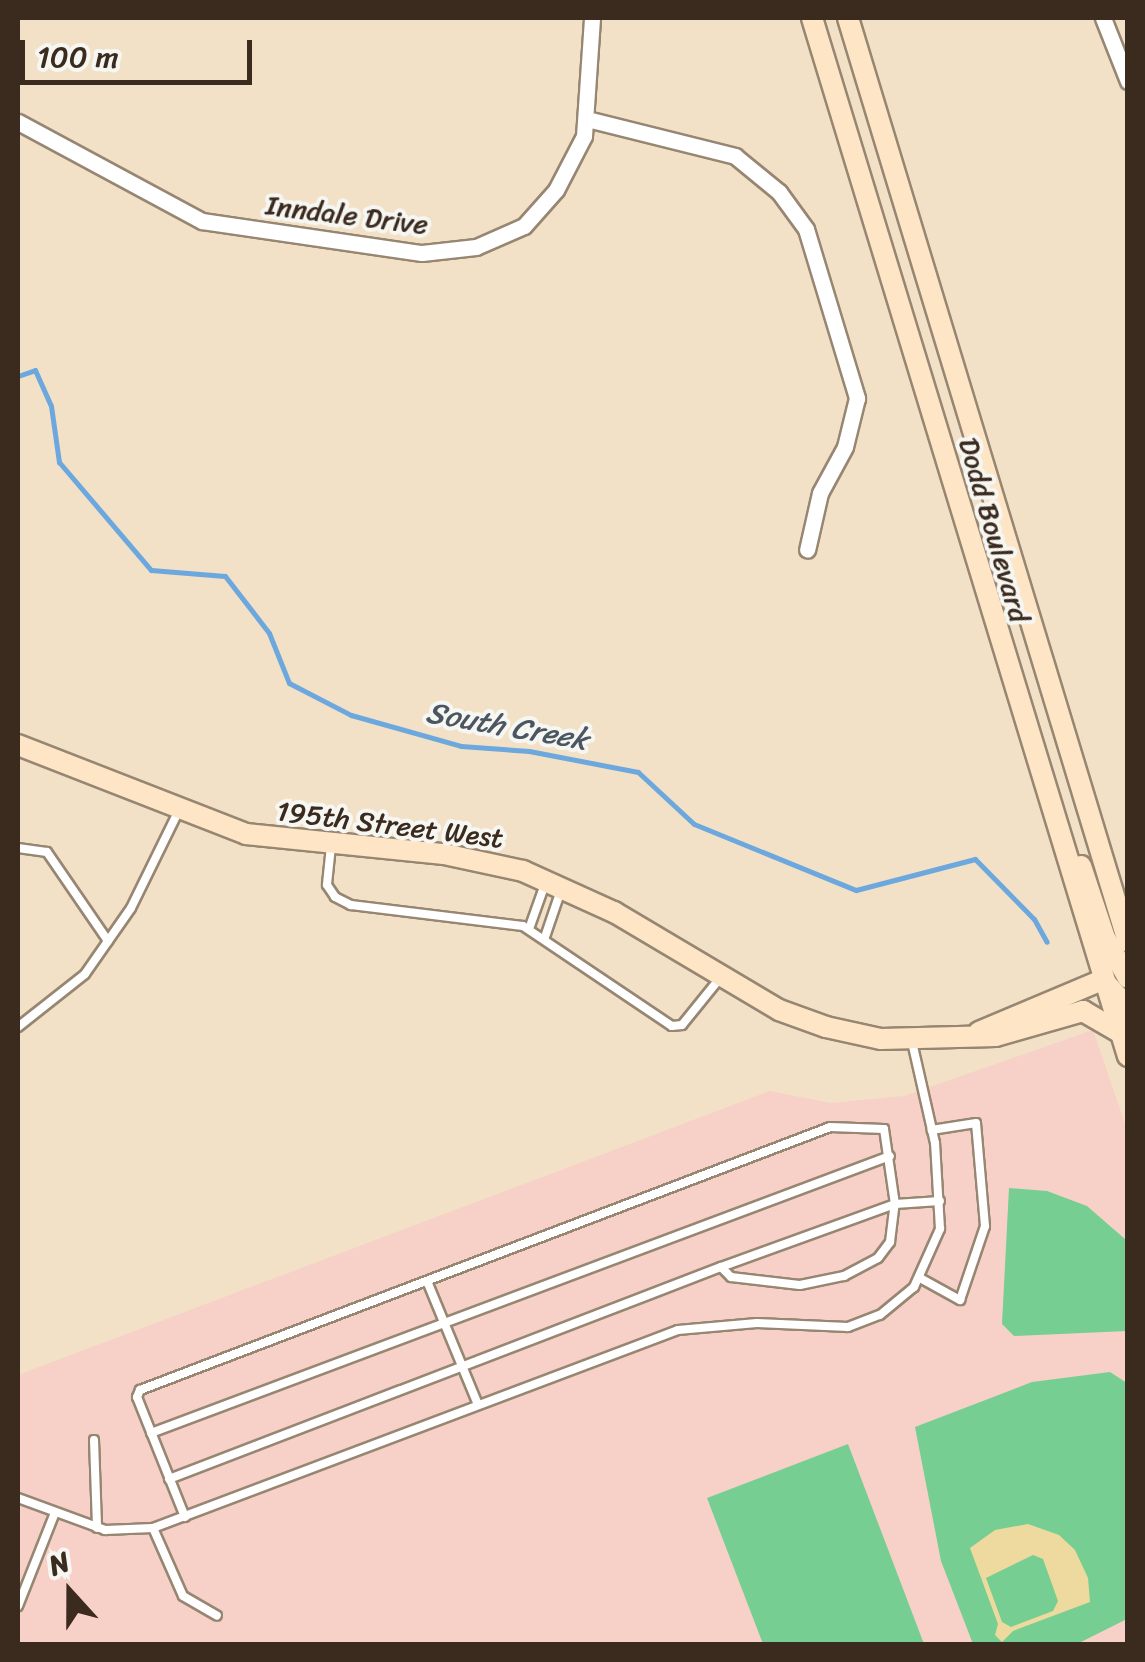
<!DOCTYPE html>
<style>
body{margin:0}
#map{position:relative;width:1145px;height:1662px;overflow:hidden;background:#f2e1c6;font-family:Sriracha,sans-serif}
div>[style]{position:absolute}
[style*='--x']{left:calc(var(--x)*1px);top:calc(var(--y)*1px);width:calc(var(--w)*1px);rotate:calc(var(--a)*1deg)}
.built>*{inset:0;background:#f7d1c7}
.green>*{inset:0;background:#77ce93}
.sand>*{inset:0;background:#eeda9e}
.stream>*{height:5px;margin:-2.5px;padding:0 2.5px;transform-origin:2.5px;border-radius:2.5px;background:#6ca8dd}
.roads{filter:drop-shadow(2px 0 #968672) drop-shadow(-2px 0 #968672) drop-shadow(0 2px #968672) drop-shadow(0 -2px #968672)}
.lane>*{height:8px;margin:-4px;padding:0 4px;transform-origin:4px;border-radius:4px;background:#fff}
.street>*{height:15px;margin:-7.5px;padding:0 7.5px;transform-origin:7.5px;border-radius:7.5px;background:#fff}
.secondary>*{height:20px;margin:-10px;padding:0 10px;transform-origin:10px;border-radius:10px;background:#fee5c5}
span{translate:-50% -50%;white-space:nowrap;text-align:center;line-height:1.15;-webkit-text-stroke:8px #f6f6f2;paint-order:stroke}
.street-label{font-size:28px;color:#3b2a1e}
.water-label{font-size:30px;color:#4c5661;font-style:italic}
.frame{position:absolute;inset:0;border:20px solid #3b2a1e;pointer-events:none}
.north{position:absolute;left:20px;top:1542px;width:100px;height:100px;-webkit-text-stroke:8px #f6f6f2;paint-order:stroke;rotate:339deg;font-size:28px;font-weight:700;line-height:40px;text-align:center;color:#3b2a1e}
.north::after{content:'';display:block;margin:auto;width:35px;height:45px;background:#3b2a1e;clip-path:polygon(50% 0,100% 100%,50% 72%,0 100%)}
.scale{position:absolute;left:20px;top:40px;width:232px;height:45px;box-sizing:border-box;border:5px solid #3b2a1e;border-top:0;padding-left:12px;font-size:30px;line-height:35px;white-space:nowrap;color:#3b2a1e;-webkit-text-stroke:8px #f6f6f2;paint-order:stroke}
</style>
<div id="map">
<div class="built">
<i style="clip-path:polygon(1093px 1030px,1127px 1130px,1127px 1644px,18px 1644px,18px 1375px,770px 1091px,831px 1103px,904px 1096px)"></i>
</div>
<div class="green">
<i style="clip-path:polygon(1009px 1188px,1047px 1191px,1087px 1206px,1125px 1239px,1127px 1331px,1014px 1336px,1002px 1324px)"></i>
<i style="clip-path:polygon(1110px 1372px,1127px 1383px,1127px 1619px,1077px 1644px,973px 1644px,941px 1561px,915px 1427px,1032px 1382px)"></i>
<i style="clip-path:polygon(848px 1444px,924px 1644px,763px 1644px,707px 1498px)"></i>
</div>
<div class="sand">
<i style="clip-path:polygon(evenodd,1028px 1524px,1059px 1535px,1075px 1550px,1088px 1578px,1090px 1602px,1013px 1631px,1002px 1642px,995px 1635px,998px 1624px,970px 1548px,995px 1530px,1028px 1524px,1033px 1555px,1043px 1559px,1058px 1601px,1053px 1611px,1011px 1627px,1002px 1622px,986px 1578px,1033px 1555px)"></i>
</div>
<div class="stream">
<i style="--x:18;--y:376;--w:18;--a:-19"></i>
<i style="--x:35;--y:370;--w:39;--a:66"></i>
<i style="--x:51;--y:406;--w:57;--a:81.9"></i>
<i style="--x:59;--y:462;--w:142;--a:49.6"></i>
<i style="--x:151;--y:570;--w:74;--a:4.6"></i>
<i style="--x:225;--y:576;--w:72;--a:52.3"></i>
<i style="--x:269;--y:633;--w:54;--a:68.2"></i>
<i style="--x:289;--y:683;--w:70;--a:27.3"></i>
<i style="--x:351;--y:715;--w:114;--a:15.7"></i>
<i style="--x:461;--y:746;--w:68;--a:4.2"></i>
<i style="--x:529;--y:751;--w:111;--a:10.9"></i>
<i style="--x:638;--y:772;--w:76;--a:42.9"></i>
<i style="--x:694;--y:824;--w:175;--a:22.2"></i>
<i style="--x:856;--y:890;--w:123;--a:-14.6"></i>
<i style="--x:975;--y:859;--w:84;--a:45.5"></i>
<i style="--x:1034;--y:919;--w:26;--a:61"></i>
</div>
<div class="roads">
<div class="lane">
<i style="--x:331;--y:846;--w:39;--a:96"></i>
<i style="--x:327;--y:885;--w:14;--a:56"></i>
<i style="--x:335;--y:897;--w:18;--a:27"></i>
<i style="--x:351;--y:905;--w:173;--a:7"></i>
<i style="--x:523;--y:926;--w:179;--a:33.9"></i>
<i style="--x:672;--y:1026;--w:10;--a:-6"></i>
<i style="--x:682;--y:1025;--w:60;--a:-51"></i>
<i style="--x:18;--y:848;--w:29;--a:8"></i>
<i style="--x:47;--y:852;--w:108;--a:55.6"></i>
<i style="--x:529;--y:929;--w:48;--a:-70.4"></i>
<i style="--x:545;--y:937;--w:50;--a:-71.2"></i>
<i style="--x:18;--y:1027;--w:85;--a:-38.3"></i>
<i style="--x:85;--y:974;--w:80;--a:-55.1"></i>
<i style="--x:131;--y:908;--w:107;--a:-63.9"></i>
<i style="--x:920;--y:1278;--w:46;--a:28.8"></i>
<i style="--x:960;--y:1300;--w:78;--a:-71.3"></i>
<i style="--x:985;--y:1226;--w:103;--a:-95"></i>
<i style="--x:976;--y:1123;--w:45;--a:171"></i>
<i style="--x:427;--y:1281;--w:134;--a:67.6"></i>
<i style="--x:151;--y:1433;--w:789;--a:-20.55"></i>
<i style="--x:94;--y:1440;--w:88;--a:88"></i>
<i style="--x:169;--y:1479;--w:591;--a:-21.01"></i>
<i style="--x:721;--y:1267;--w:14;--a:45"></i>
<i style="--x:731;--y:1277;--w:69;--a:6.6"></i>
<i style="--x:800;--y:1285;--w:45;--a:-11.6"></i>
<i style="--x:844;--y:1276;--w:38;--a:-28"></i>
<i style="--x:878;--y:1258;--w:20;--a:-53"></i>
<i style="--x:890;--y:1242;--w:38;--a:-83"></i>
<i style="--x:895;--y:1204;--w:185;--a:160.1"></i>
<i style="--x:18;--y:1498;--w:93;--a:20.2"></i>
<i style="--x:105;--y:1530;--w:48;--a:-2.4"></i>
<i style="--x:153;--y:1528;--w:561;--a:-20.66"></i>
<i style="--x:678;--y:1330;--w:79;--a:-5.1"></i>
<i style="--x:757;--y:1323;--w:91;--a:2.5"></i>
<i style="--x:848;--y:1327;--w:34;--a:-21"></i>
<i style="--x:880;--y:1315;--w:44;--a:-39.5"></i>
<i style="--x:914;--y:1287;--w:64;--a:-65.9"></i>
<i style="--x:940;--y:1229;--w:86;--a:-93.3"></i>
<i style="--x:935;--y:1143;--w:104;--a:-102.8"></i>
<i style="--x:185;--y:1517;--w:129;--a:-111.8"></i>
<i style="--x:137;--y:1397;--w:8;--a:-67"></i>
<i style="--x:140;--y:1390;--w:738;--a:-20.86"></i>
<i style="--x:830;--y:1127;--w:54;--a:2.1"></i>
<i style="--x:884;--y:1129;--w:76;--a:81.7"></i>
<i style="--x:895;--y:1204;--w:45;--a:-3.8"></i>
<i style="--x:153;--y:1528;--w:74;--a:66.2"></i>
<i style="--x:183;--y:1596;--w:39;--a:30"></i>
<i style="--x:18;--y:1606;--w:98;--a:-68.4"></i>
</div>
<div class="street">
<i style="--x:1103;--y:18;--w:68;--a:68.4"></i>
<i style="--x:587;--y:119;--w:153;--a:14"></i>
<i style="--x:735;--y:156;--w:57;--a:39.3"></i>
<i style="--x:779;--y:192;--w:46;--a:53.9"></i>
<i style="--x:806;--y:229;--w:177;--a:73.2"></i>
<i style="--x:857;--y:398;--w:50;--a:103.8"></i>
<i style="--x:845;--y:447;--w:52;--a:118.5"></i>
<i style="--x:820;--y:493;--w:58;--a:102.8"></i>
<i style="--x:18;--y:122;--w:209;--a:28.3"></i>
<i style="--x:202;--y:221;--w:222;--a:8.3"></i>
<i style="--x:422;--y:253;--w:54;--a:-6.3"></i>
<i style="--x:476;--y:247;--w:52;--a:-23.6"></i>
<i style="--x:524;--y:226;--w:48;--a:-48.4"></i>
<i style="--x:556;--y:190;--w:61;--a:-62.6"></i>
<i style="--x:584;--y:136;--w:118;--a:-86.1"></i>
</div>
<div class="secondary">
<i style="--x:812;--y:18;--w:1085;--a:73.07"></i>
<i style="--x:848;--y:18;--w:965;--a:73.14"></i>
<i style="--x:18;--y:745;--w:245;--a:21.3"></i>
<i style="--x:246;--y:834;--w:199;--a:5.8"></i>
<i style="--x:444;--y:854;--w:81;--a:12.1"></i>
<i style="--x:523;--y:871;--w:100;--a:24.3"></i>
<i style="--x:614;--y:912;--w:192;--a:30.7"></i>
<i style="--x:779;--y:1010;--w:50;--a:19.9"></i>
<i style="--x:826;--y:1027;--w:56;--a:12.3"></i>
<i style="--x:881;--y:1039;--w:115;--a:-1.5"></i>
<i style="--x:996;--y:1036;--w:91;--a:-16"></i>
<i style="--x:1083;--y:1011;--w:42;--a:30.3"></i>
<i style="--x:1081;--y:866;--w:76;--a:71.6"></i>
<i style="--x:1105;--y:938;--w:46;--a:60.1"></i>
<i style="--x:1104;--y:981;--w:36;--a:48"></i>
<i style="--x:979;--y:1032;--w:134;--a:-22.9"></i>
</div>
</div>
<div class="street-label">
<span style="left:347px;top:215px;rotate:7deg">Inndale Drive</span>
<span style="left:994px;top:530px;rotate:74deg">Dodd Boulevard</span>
<span style="left:390px;top:825px;rotate:7deg">195th Street West</span>
</div>
<div class="water-label">
<span style="left:507px;top:726px;rotate:10deg">South Creek</span>
</div>
<div class="frame"></div>
<div class="north">N</div>
<div class="scale">100 m</div>
</div>
